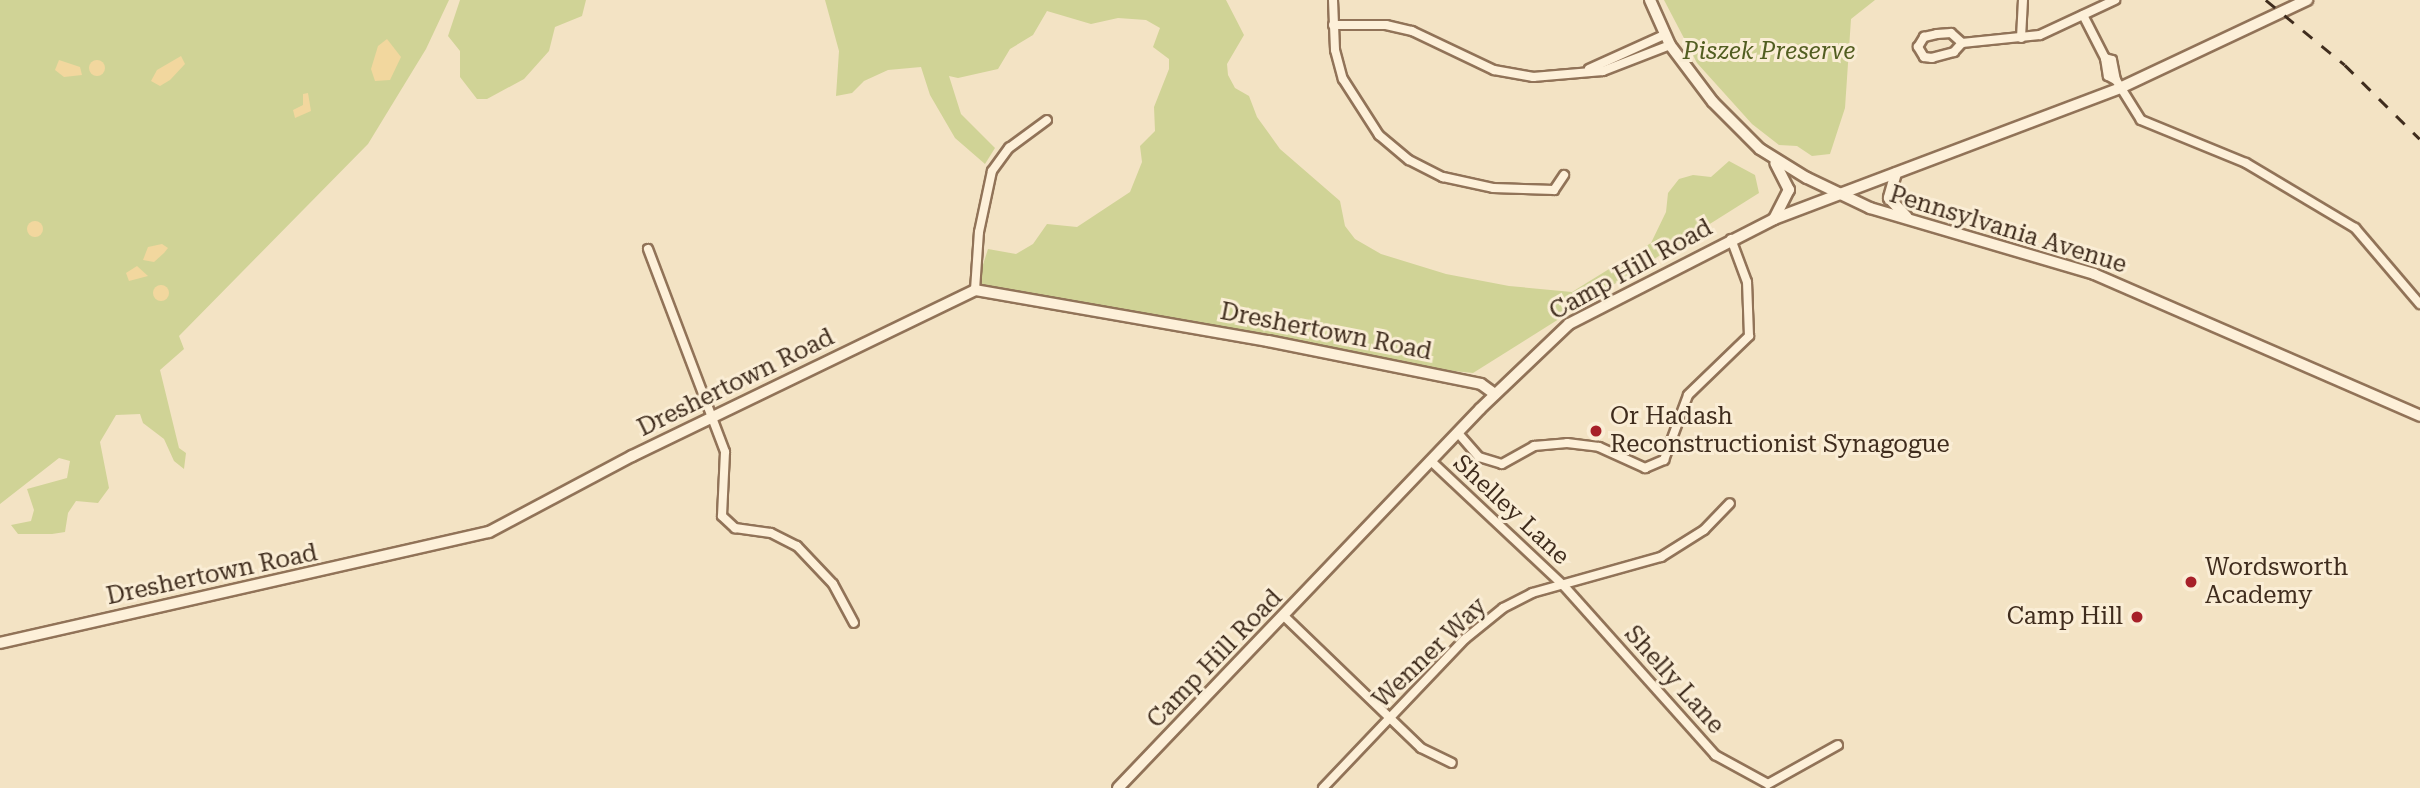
<!DOCTYPE html>
<style>
body{margin:0}
#map{position:relative;width:2420px;height:788px;overflow:hidden;background:#f3e3c4;font-family:"Roboto Serif",serif}
div>[style]{position:absolute}
[style*='--x']{left:calc(var(--x)*1px);top:calc(var(--y)*1px);width:calc(var(--w)*1px);rotate:calc(var(--a)*1deg)}
.green>*{inset:0;background:#d0d396}
.sand>*{inset:0;background:#f2d79e}
.round{border-radius:50%}
.roads{filter:drop-shadow(2px 0 #917358) drop-shadow(-2px 0 #917358) drop-shadow(0 2px #917358) drop-shadow(0 -2px #917358)}
.street>*{height:8px;margin:-4px;padding:0 4px;transform-origin:4px;border-radius:4px;background:#fdf0d9}
.secondary>*{height:10px;margin:-5px;padding:0 5px;transform-origin:5px;border-radius:5px;background:#fdf0d9}
.rail>*{height:2.5px;margin-top:-1.25px;transform-origin:0;background:repeating-linear-gradient(90deg,#3f2c1d 0 12px,transparent 0 24px)}
.dots>*{width:19px;height:19px;translate:-50% -50%;box-sizing:border-box;border:4px solid #faedd5;border-radius:50%}
span{translate:-50% -50%;white-space:nowrap;text-align:center;line-height:1.15;-webkit-text-stroke:6px #faedd5;paint-order:stroke}
.park-label{font-size:24px;color:#525e21;font-style:italic}
.street-label{font-size:24px;color:#3f2c1d}
.poi-label{font-size:24px;color:#3f2c1d}
.left{translate:0 -50%;text-align:left}
.right{translate:-100% -50%;text-align:right}
</style>
<div id="map">
<div class="green">
<i style="clip-path:polygon(0 0,449px 0,426px 49px,368px 144px,179px 336px,184px 349px,160px 370px,179px 448px,186px 453px,184px 469px,174px 461px,164px 439px,143px 423px,140px 414px,116px 415px,100px 442px,109px 488px,98px 503px,76px 501px,68px 513px,65px 532px,52px 534px,18px 534px,11px 525px,31px 521px,34px 510px,27px 489px,67px 478px,70px 461px,59px 458px,0 504px)"></i>
<i style="clip-path:polygon(460px 0,586px 0,582px 16px,555px 27px,549px 51px,524px 79px,487px 99px,477px 99px,460px 77px,460px 51px,448px 36px)"></i>
<i style="clip-path:polygon(825px 0,1226px 0,1244px 35px,1227px 64px,1228px 75px,1235px 88px,1249px 96px,1257px 117px,1280px 149px,1340px 201px,1345px 226px,1355px 239px,1381px 254px,1446px 274px,1509px 286px,1572px 292px,1651px 243px,1666px 212px,1668px 193px,1679px 179px,1693px 175px,1711px 177px,1729px 161px,1755px 175px,1759px 193px,1473px 373px,1415px 367px,981px 286px,979px 277px,988px 249px,1016px 254px,1033px 244px,1047px 224px,1077px 227px,1130px 192px,1142px 162px,1140px 146px,1155px 131px,1154px 107px,1169px 69px,1169px 59px,1153px 47px,1160px 28px,1146px 20px,1118px 18px,1091px 24px,1047px 11px,1033px 35px,1010px 49px,998px 69px,958px 78px,949px 76px,961px 114px,995px 148px,985px 164px,955px 138px,930px 95px,921px 67px,888px 70px,864px 81px,852px 93px,836px 96px,839px 51px)"></i>
<i style="clip-path:polygon(1664px 0,1875px 0,1851px 19px,1845px 108px,1830px 154px,1812px 156px,1797px 146px,1779px 145px,1752px 124px,1697px 63px)"></i>
</div>
<div class="sand">
<i style="clip-path:polygon(387px 39px,401px 57px,390px 80px,375px 81px,371px 69px,378px 46px)"></i>
<i style="clip-path:polygon(181px 56px,185px 64px,170px 80px,160px 86px,151px 81px,157px 70px)"></i>
<i style="clip-path:polygon(59px 60px,80px 67px,82px 75px,64px 77px,55px 70px)"></i>
<i class="round" style="left:89px;top:60px;width:16px;height:16px"></i>
<i style="clip-path:polygon(308px 93px,311px 111px,295px 118px,293px 110px,303px 105px,303px 94px)"></i>
<i class="round" style="left:27px;top:221px;width:16px;height:16px"></i>
<i style="clip-path:polygon(162px 244px,168px 248px,164px 253px,154px 262px,143px 260px,148px 247px)"></i>
<i style="clip-path:polygon(137px 266px,148px 276px,129px 281px,126px 273px)"></i>
<i class="round" style="left:153px;top:285px;width:16px;height:16px"></i>
</div>
<div class="roads">
<div class="street">
<i style="--x:1333;--y:0;--w:50;--a:87.7"></i>
<i style="--x:1335;--y:50;--w:30;--a:75"></i>
<i style="--x:1343;--y:79;--w:67;--a:57.3"></i>
<i style="--x:1379;--y:135;--w:39;--a:40"></i>
<i style="--x:1409;--y:160;--w:38;--a:27"></i>
<i style="--x:1443;--y:177;--w:51;--a:12.4"></i>
<i style="--x:1493;--y:188;--w:61;--a:1.9"></i>
<i style="--x:1554;--y:190;--w:18;--a:-56"></i>
<i style="--x:2083;--y:15;--w:48;--a:62.9"></i>
<i style="--x:2105;--y:58;--w:18;--a:81"></i>
<i style="--x:2108;--y:76;--w:9;--a:27"></i>
<i style="--x:1333;--y:25;--w:53;--a:0"></i>
<i style="--x:1386;--y:25;--w:27;--a:13"></i>
<i style="--x:1412;--y:31;--w:91;--a:25.4"></i>
<i style="--x:1494;--y:70;--w:40;--a:10"></i>
<i style="--x:1533;--y:77;--w:70;--a:-4.9"></i>
<i style="--x:1603;--y:71;--w:72;--a:-21.2"></i>
<i style="--x:2021;--y:38;--w:38;--a:-87"></i>
<i style="--x:1962;--y:43;--w:12;--a:132"></i>
<i style="--x:1954;--y:52;--w:23;--a:165"></i>
<i style="--x:1932;--y:58;--w:8;--a:-173"></i>
<i style="--x:1924;--y:57;--w:12;--a:-121"></i>
<i style="--x:1918;--y:47;--w:12;--a:-59"></i>
<i style="--x:1924;--y:37;--w:13;--a:-13"></i>
<i style="--x:1937;--y:34;--w:14;--a:-4"></i>
<i style="--x:1951;--y:33;--w:15;--a:42"></i>
<i style="--x:1962;--y:43;--w:78;--a:-5.9"></i>
<i style="--x:2040;--y:35;--w:83;--a:-25"></i>
<i style="--x:2105;--y:58;--w:7;--a:16"></i>
<i style="--x:2112;--y:60;--w:20;--a:79"></i>
<i style="--x:2116;--y:80;--w:47;--a:58"></i>
<i style="--x:2141;--y:120;--w:113;--a:22.3"></i>
<i style="--x:2246;--y:163;--w:127;--a:30.8"></i>
<i style="--x:2355;--y:228;--w:100;--a:49.5"></i>
<i style="--x:1589;--y:69;--w:82;--a:-24.4"></i>
<i style="--x:648;--y:249;--w:217;--a:69.2"></i>
<i style="--x:725;--y:452;--w:64;--a:92.7"></i>
<i style="--x:722;--y:516;--w:18;--a:43"></i>
<i style="--x:735;--y:528;--w:36;--a:8"></i>
<i style="--x:771;--y:533;--w:29;--a:27"></i>
<i style="--x:797;--y:546;--w:52;--a:46.5"></i>
<i style="--x:833;--y:584;--w:44;--a:61.7"></i>
<i style="--x:975;--y:290;--w:58;--a:-86.1"></i>
<i style="--x:979;--y:232;--w:62;--a:-78"></i>
<i style="--x:992;--y:171;--w:29;--a:-54"></i>
<i style="--x:1009;--y:148;--w:47;--a:-36.4"></i>
<i style="--x:1458;--y:433;--w:32;--a:49"></i>
<i style="--x:1479;--y:457;--w:24;--a:17"></i>
<i style="--x:1502;--y:464;--w:37;--a:-29"></i>
<i style="--x:1534;--y:446;--w:33;--a:-5"></i>
<i style="--x:1567;--y:443;--w:32;--a:7"></i>
<i style="--x:1599;--y:447;--w:51;--a:24.5"></i>
<i style="--x:1645;--y:468;--w:21;--a:-23"></i>
<i style="--x:1664;--y:460;--w:69;--a:-69.7"></i>
<i style="--x:1688;--y:395;--w:85;--a:-44"></i>
<i style="--x:1749;--y:336;--w:54;--a:-92.1"></i>
<i style="--x:1747;--y:282;--w:46;--a:-110.4"></i>
<i style="--x:1432;--y:462;--w:181;--a:43.2"></i>
<i style="--x:1564;--y:586;--w:227;--a:48.2"></i>
<i style="--x:1715;--y:755;--w:60;--a:28.7"></i>
<i style="--x:1768;--y:784;--w:80;--a:-29.1"></i>
<i style="--x:1285;--y:617;--w:189;--a:43.9"></i>
<i style="--x:1421;--y:748;--w:34;--a:26"></i>
<i style="--x:1323;--y:788;--w:206;--a:-46.4"></i>
<i style="--x:1465;--y:639;--w:49;--a:-39.2"></i>
<i style="--x:1503;--y:608;--w:33;--a:-27"></i>
<i style="--x:1532;--y:593;--w:134;--a:-15.6"></i>
<i style="--x:1661;--y:557;--w:51;--a:-32.1"></i>
<i style="--x:1704;--y:530;--w:37;--a:-46"></i>
</div>
<div class="secondary">
<i style="--x:1650;--y:0;--w:49;--a:66"></i>
<i style="--x:1670;--y:45;--w:71;--a:53"></i>
<i style="--x:1713;--y:102;--w:66;--a:45"></i>
<i style="--x:1760;--y:149;--w:55;--a:31.7"></i>
<i style="--x:1807;--y:178;--w:70;--a:25.5"></i>
<i style="--x:1870;--y:208;--w:234;--a:16.4"></i>
<i style="--x:2094;--y:274;--w:356;--a:23.5"></i>
<i style="--x:1896;--y:173;--w:26;--a:106"></i>
<i style="--x:1889;--y:198;--w:26;--a:47"></i>
<i style="--x:1774;--y:219;--w:33;--a:-63"></i>
<i style="--x:1789;--y:190;--w:30;--a:-117"></i>
<i style="--x:0;--y:643;--w:501;--a:-12.79"></i>
<i style="--x:489;--y:532;--w:162;--a:-28"></i>
<i style="--x:632;--y:456;--w:381;--a:-25.8"></i>
<i style="--x:975;--y:290;--w:297;--a:9.9"></i>
<i style="--x:1268;--y:341;--w:217;--a:11.4"></i>
<i style="--x:1481;--y:384;--w:17;--a:36"></i>
<i style="--x:1118;--y:788;--w:524;--a:-46.31"></i>
<i style="--x:1480;--y:409;--w:123;--a:-43.7"></i>
<i style="--x:1569;--y:324;--w:230;--a:-27.1"></i>
<i style="--x:1774;--y:219;--w:370;--a:-20.7"></i>
<i style="--x:2120;--y:88;--w:207;--a:-25.2"></i>
</div>
</div>
<div class="rail">
<i style="--x:2266;--y:0;--w:102;--a:39.4"></i>
<i style="--x:2345;--y:65;--w:105;--a:44.6"></i>
</div>
<div class="dots">
<i style="left:1596px;top:431px;background:#a72029"></i>
<i style="left:2191px;top:582px;background:#a72029"></i>
<i style="left:2137px;top:617px;background:#a72029"></i>
</div>
<div class="park-label">
<span style="left:1769px;top:52px">Piszek Preserve</span>
</div>
<div class="street-label">
<span style="left:2008px;top:230px;rotate:17deg">Pennsylvania Avenue</span>
<span style="left:1631px;top:270px;rotate:-29deg">Camp Hill Road</span>
<span style="left:1326px;top:332px;rotate:11deg">Dreshertown Road</span>
<span style="left:736px;top:383px;rotate:-26deg">Dreshertown Road</span>
<span style="left:1511px;top:510px;rotate:43deg">Shelley Lane</span>
<span style="left:212px;top:575px;rotate:-12deg">Dreshertown Road</span>
<span style="left:1430px;top:653px;rotate:-44deg">Wenner Way</span>
<span style="left:1215px;top:659px;rotate:-46deg">Camp Hill Road</span>
<span style="left:1674px;top:680px;rotate:48deg">Shelly Lane</span>
</div>
<div class="poi-label">
<span class="left" style="left:1610px;top:431px">Or Hadash<br>Reconstructionist Synagogue</span>
<span class="left" style="left:2205px;top:582px">Wordsworth<br>Academy</span>
<span class="right" style="left:2123px;top:617px">Camp Hill</span>
</div>
</div>
